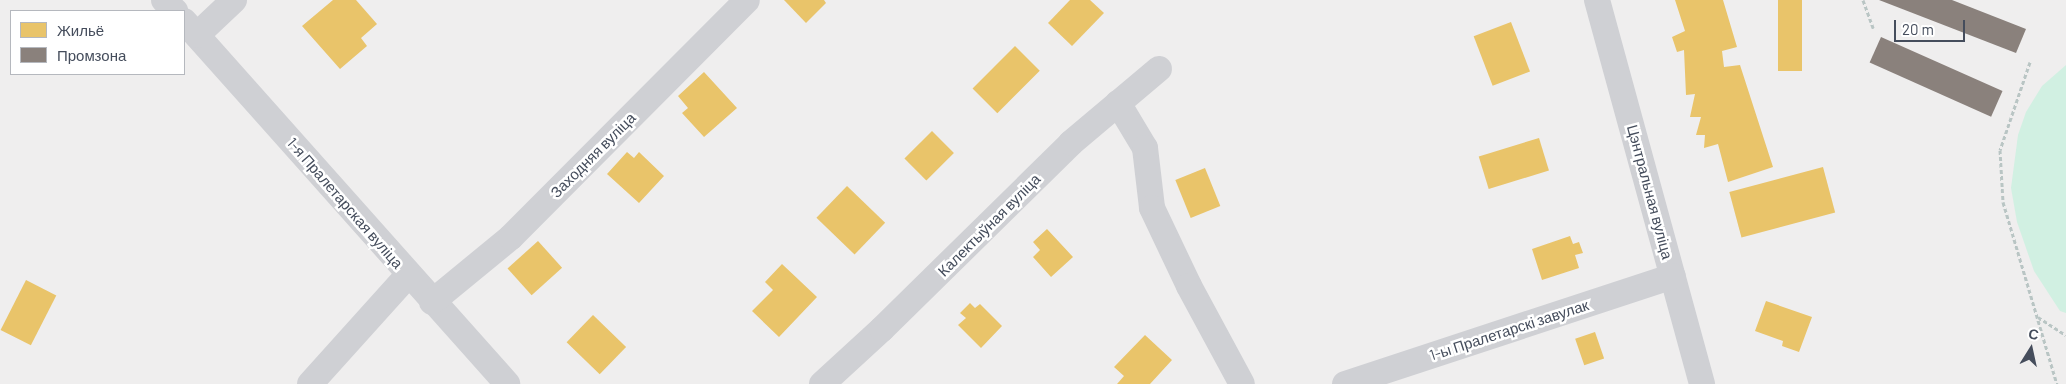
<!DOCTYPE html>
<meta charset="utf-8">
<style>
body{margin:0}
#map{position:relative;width:2066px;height:384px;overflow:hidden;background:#efeeee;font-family:Barlow,sans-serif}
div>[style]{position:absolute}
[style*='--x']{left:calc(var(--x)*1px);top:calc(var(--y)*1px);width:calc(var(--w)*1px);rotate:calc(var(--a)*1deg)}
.green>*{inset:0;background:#d1f0e2}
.homes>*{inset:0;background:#e9c46a;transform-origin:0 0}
.industry>*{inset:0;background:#8a817c;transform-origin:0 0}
.path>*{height:3px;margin-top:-1.5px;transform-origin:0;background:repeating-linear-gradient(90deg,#b9c5c4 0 4px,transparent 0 6.5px)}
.minor>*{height:26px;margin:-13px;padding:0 13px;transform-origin:13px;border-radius:13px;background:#cfd0d4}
span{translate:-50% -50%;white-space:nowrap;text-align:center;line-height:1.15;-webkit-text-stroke:5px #fff;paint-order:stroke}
.street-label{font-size:15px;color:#454d5c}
.legend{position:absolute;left:10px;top:10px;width:175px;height:65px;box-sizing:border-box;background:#fff;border:1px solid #b5b8be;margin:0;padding:6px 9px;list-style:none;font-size:15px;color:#454d5c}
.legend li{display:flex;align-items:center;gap:10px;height:25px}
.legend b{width:25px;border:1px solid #b5b8be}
.north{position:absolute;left:2006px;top:324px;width:50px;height:50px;-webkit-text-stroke:4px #fff;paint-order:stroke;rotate:10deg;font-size:14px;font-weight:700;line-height:20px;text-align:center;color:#454d5c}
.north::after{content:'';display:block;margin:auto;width:18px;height:22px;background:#454d5c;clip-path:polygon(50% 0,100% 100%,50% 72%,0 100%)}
.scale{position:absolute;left:1894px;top:20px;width:71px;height:22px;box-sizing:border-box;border:2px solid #454d5c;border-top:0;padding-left:6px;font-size:15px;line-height:18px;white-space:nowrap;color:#454d5c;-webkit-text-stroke:4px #fff;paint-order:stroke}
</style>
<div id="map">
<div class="green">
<i style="clip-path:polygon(2066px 65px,2066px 313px,2060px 311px,2034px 271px,2017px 222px,2011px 188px,2018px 135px,2026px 112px,2042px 86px)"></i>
</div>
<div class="homes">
<i style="clip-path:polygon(333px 0,356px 0,377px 24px,361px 38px,367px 46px,340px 69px,302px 26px)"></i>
<i style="clip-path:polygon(784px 0,824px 0,826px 3px,806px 23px)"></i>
<i style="clip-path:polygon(1070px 0,1090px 0,1104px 13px,1072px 46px,1048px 23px)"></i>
<i style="clip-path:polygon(1675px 0,1723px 0,1737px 47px,1722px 51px,1724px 67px,1740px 65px,1773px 167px,1728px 182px,1718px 144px,1704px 148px,1705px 135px,1696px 135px,1701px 117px,1690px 117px,1695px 94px,1686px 95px,1684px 50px,1677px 52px,1672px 37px,1685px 31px)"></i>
<i style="left:1778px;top:0;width:24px;height:71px"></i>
<i style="left:1511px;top:22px;width:53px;height:40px;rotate:69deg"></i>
<i style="left:1015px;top:46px;width:35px;height:60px;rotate:45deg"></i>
<i style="clip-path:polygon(704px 72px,737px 108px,704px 137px,682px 113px,688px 108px,678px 96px)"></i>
<i style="left:932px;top:131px;width:31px;height:39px;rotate:45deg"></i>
<i style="left:1539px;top:138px;width:34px;height:63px;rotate:73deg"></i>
<i style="clip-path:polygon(627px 152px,634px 158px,639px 152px,664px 176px,639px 203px,607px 174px)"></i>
<i style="left:1823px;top:167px;width:47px;height:97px;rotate:75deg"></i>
<i style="left:1205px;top:168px;width:41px;height:32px;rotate:68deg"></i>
<i style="left:847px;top:186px;width:53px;height:44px;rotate:44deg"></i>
<i style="clip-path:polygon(1047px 229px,1073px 257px,1051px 277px,1033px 257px,1040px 250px,1033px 242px)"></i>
<i style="clip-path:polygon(1570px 236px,1573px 244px,1579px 242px,1583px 253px,1575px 255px,1579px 268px,1542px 280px,1532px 249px)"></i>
<i style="left:538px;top:241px;width:36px;height:41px;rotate:48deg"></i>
<i style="clip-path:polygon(782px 264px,817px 297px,779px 337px,752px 311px,773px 290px,765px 282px)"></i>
<i style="left:26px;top:280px;width:34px;height:56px;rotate:27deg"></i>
<i style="clip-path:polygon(1766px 301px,1812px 317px,1799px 352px,1782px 346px,1783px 341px,1755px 331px)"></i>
<i style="clip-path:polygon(970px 303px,975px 308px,980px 304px,1002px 326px,981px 348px,958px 325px,966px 318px,960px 313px)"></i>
<i style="left:593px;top:315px;width:46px;height:38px;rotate:44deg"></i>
<i style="left:1595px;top:332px;width:28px;height:21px;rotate:71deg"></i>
<i style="clip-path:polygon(1145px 335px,1172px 360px,1150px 384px,1117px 384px,1124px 376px,1114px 367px)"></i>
</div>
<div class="industry">
<i style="clip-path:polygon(1879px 0,1952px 0,2026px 29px,2016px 53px)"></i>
<i style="left:1881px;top:37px;width:133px;height:28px;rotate:24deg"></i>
</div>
<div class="path">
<i style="--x:1863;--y:0;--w:30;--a:70"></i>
<i style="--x:2030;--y:62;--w:93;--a:108.8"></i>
<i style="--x:2000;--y:150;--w:52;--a:86.7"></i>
<i style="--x:2003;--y:202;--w:190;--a:73.5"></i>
<i style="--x:2038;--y:317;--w:33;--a:33"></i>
</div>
<div class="minor">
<i style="--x:164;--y:0;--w:16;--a:45"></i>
<i style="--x:1597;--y:0;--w:398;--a:74.7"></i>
<i style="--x:184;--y:21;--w:486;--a:48.3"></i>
<i style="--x:197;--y:35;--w:51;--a:-43.4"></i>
<i style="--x:1118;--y:103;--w:52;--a:59"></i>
<i style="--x:1145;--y:148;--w:60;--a:83.3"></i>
<i style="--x:1152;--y:208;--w:86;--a:64.6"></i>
<i style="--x:1189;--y:286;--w:111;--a:61.6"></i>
<i style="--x:432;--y:302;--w:102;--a:-39.4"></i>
<i style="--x:511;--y:237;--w:334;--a:-45.1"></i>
<i style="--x:310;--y:384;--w:147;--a:-48"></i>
<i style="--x:822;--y:384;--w:81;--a:-42.5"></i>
<i style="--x:882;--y:329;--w:265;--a:-44.5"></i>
<i style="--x:1071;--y:143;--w:115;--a:-40.1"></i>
<i style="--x:1345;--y:384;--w:345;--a:-18.2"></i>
</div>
<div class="street-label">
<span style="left:593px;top:155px;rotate:-45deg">Заходняя вуліца</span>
<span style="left:1650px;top:192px;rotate:75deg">Цэнтральная вуліца</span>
<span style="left:345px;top:203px;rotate:49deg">1-я Пралетарская вуліца</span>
<span style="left:989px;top:225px;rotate:-45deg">Калектыўная вуліца</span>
<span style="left:1509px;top:330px;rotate:-18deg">1-ы Пралетарскі завулак</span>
</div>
<ul class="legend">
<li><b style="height:14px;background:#e9c46a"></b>Жильё</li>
<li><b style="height:14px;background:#8a817c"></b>Промзона</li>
</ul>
<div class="north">С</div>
<div class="scale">20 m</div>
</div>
